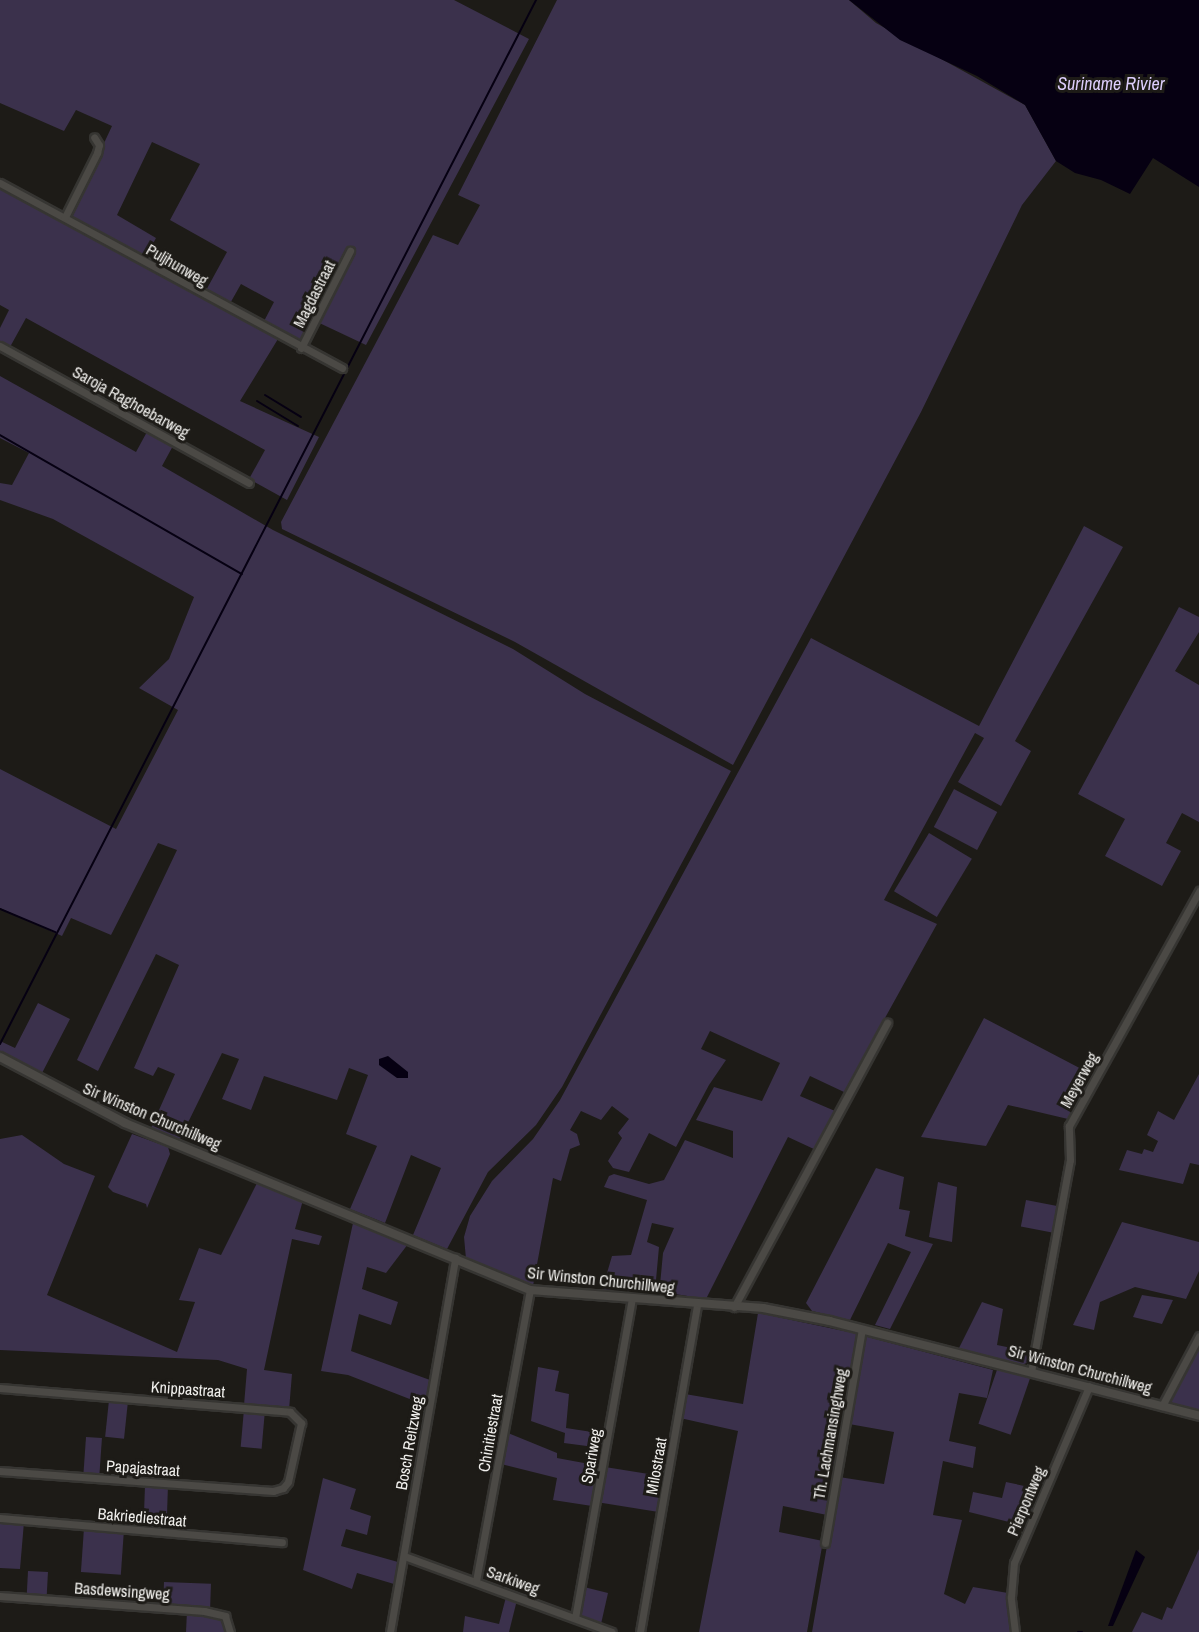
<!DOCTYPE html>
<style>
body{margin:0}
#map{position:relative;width:1199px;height:1632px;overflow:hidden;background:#1d1b17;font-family:"Archivo Narrow",sans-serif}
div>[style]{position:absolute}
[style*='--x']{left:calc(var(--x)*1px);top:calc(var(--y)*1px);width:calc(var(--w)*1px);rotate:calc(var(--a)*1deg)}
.green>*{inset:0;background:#3b314c;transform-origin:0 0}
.water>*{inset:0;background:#060012}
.stream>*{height:2px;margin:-1px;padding:0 1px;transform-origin:1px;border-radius:1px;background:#060012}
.roads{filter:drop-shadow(2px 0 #363532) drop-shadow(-2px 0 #363532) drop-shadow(0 2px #363532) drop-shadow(0 -2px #363532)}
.minor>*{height:7px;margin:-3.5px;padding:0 3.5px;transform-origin:3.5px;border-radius:3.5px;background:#4b4945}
.tertiary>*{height:8px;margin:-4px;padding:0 4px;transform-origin:4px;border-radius:4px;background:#4b4945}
span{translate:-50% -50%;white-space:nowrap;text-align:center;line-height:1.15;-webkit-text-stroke:6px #1d1b17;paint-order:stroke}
.street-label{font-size:16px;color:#f0efec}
.water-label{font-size:18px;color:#dccdfb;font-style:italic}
</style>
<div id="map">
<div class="green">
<i style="clip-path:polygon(0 0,454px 0,529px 39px,366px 345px,313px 320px,301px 344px,262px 325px,274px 302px,241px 284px,228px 307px,204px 294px,227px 252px,170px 220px,200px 164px,152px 142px,117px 215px,156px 238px,147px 255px,140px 256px,70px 216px,112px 126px,76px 110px,64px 131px,0 103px)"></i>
<i style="clip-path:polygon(557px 0,849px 0,876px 23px,1025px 105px,1056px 161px,1022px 205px,921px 412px,733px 765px,515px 642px,282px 529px,281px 522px,433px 235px,458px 245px,480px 205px,458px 195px)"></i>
<i style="clip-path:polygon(0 187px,278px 339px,240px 401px,319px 437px,287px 500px,249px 479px,265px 450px,26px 318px,10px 347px,0 342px,0 328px,9px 310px,0 305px)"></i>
<i style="clip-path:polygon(0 376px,136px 452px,148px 430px,174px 444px,162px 466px,273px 530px,513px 649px,585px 694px,731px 771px,562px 1087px,536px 1125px,488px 1172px,447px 1249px,413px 1235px,441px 1168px,411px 1155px,385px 1223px,350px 1209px,377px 1146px,346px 1134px,368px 1075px,349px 1068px,337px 1100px,264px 1076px,251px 1110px,222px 1099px,239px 1059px,222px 1053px,180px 1139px,151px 1128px,175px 1074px,158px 1067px,153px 1076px,134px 1068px,179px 965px,156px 954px,98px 1071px,77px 1060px,177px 850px,158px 843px,111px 935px,71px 918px,62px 936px,0 908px,0 769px,116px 829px,178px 710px,139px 688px,169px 659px,194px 597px,53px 519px,0 500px,0 483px,12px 485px,29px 453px,0 438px)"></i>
<i style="clip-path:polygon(1084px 526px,1123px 547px,1015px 741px,1031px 751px,1001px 806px,958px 782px,984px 738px,975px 733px,884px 900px,937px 924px,844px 1092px,810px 1076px,800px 1096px,835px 1111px,816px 1150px,788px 1137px,706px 1299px,669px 1293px,660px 1285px,663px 1253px,674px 1228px,652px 1223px,647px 1242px,659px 1247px,655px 1291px,602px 1290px,612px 1256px,631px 1255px,647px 1200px,604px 1187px,609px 1176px,614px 1174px,649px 1184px,664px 1180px,685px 1140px,733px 1158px,733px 1131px,696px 1120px,714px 1087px,762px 1101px,780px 1063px,710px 1031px,701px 1049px,726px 1060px,709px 1085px,676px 1147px,649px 1133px,629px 1172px,613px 1168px,608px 1161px,622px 1138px,618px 1133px,629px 1119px,612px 1106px,601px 1120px,581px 1111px,570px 1130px,577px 1134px,580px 1145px,570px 1149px,561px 1181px,553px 1178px,533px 1286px,466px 1259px,464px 1237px,470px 1216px,492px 1181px,533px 1139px,560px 1100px,811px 638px,979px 726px)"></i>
<i style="clip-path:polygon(1179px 607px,1199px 617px,1199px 632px,1175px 671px,1199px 685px,1199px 822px,1182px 813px,1166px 843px,1181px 851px,1162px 886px,1105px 856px,1125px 819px,1078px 794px)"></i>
<i style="left:954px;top:789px;width:49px;height:43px;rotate:28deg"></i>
<i style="left:929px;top:833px;width:50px;height:68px;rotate:31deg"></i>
<i style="clip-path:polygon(38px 1003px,70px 1019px,41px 1075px,0 1053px,0 1041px,15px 1048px)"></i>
<i style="clip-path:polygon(984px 1018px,1091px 1074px,1068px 1119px,1008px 1105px,986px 1146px,921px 1137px)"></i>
<i style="clip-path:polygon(1199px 1074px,1199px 1165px,1190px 1163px,1183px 1184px,1119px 1170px,1127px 1150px,1142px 1154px,1144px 1149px,1153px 1152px,1158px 1141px,1147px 1135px,1158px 1111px,1174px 1120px)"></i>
<i style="clip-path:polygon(132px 1134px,168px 1147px,170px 1154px,147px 1208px,146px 1204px,113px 1192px,108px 1187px)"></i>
<i style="clip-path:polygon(22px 1135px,64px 1164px,95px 1176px,47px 1295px,177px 1352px,195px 1302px,179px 1300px,199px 1248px,221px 1255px,257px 1183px,303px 1200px,295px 1229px,322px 1236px,319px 1245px,292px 1239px,264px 1370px,292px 1374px,289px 1410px,244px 1405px,247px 1369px,218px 1360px,0 1350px,0 1139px)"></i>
<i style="clip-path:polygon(876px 1168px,904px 1177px,899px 1209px,910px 1211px,905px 1236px,933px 1244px,890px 1329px,875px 1325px,911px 1252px,888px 1243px,850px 1320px,812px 1311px,806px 1303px)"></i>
<i style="clip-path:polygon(938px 1182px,957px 1187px,952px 1242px,929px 1237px)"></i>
<i style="left:1026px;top:1200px;width:33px;height:27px;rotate:11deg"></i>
<i style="clip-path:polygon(1122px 1222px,1199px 1242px,1199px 1271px,1186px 1299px,1135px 1287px,1100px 1302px,1094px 1330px,1073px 1325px)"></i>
<i style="clip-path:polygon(353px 1223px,408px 1244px,386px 1273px,367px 1267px,362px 1289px,398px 1302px,391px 1325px,359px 1314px,351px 1351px,430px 1380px,425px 1405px,348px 1375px,321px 1371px)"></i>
<i style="clip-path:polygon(1142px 1295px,1173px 1300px,1162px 1324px,1133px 1317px)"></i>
<i style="clip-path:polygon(982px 1302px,1003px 1309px,997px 1345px,1031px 1352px,1029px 1362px,1019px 1366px,959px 1348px)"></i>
<i style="clip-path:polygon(758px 1313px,858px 1334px,827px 1515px,783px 1506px,779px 1532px,823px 1541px,807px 1632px,699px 1632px,738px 1431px,680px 1418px,685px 1394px,743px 1404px)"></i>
<i style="clip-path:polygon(864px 1336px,993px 1370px,987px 1398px,959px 1393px,949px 1441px,976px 1447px,973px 1468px,943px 1461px,933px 1515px,962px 1520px,944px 1594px,965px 1604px,973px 1587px,1008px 1593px,1012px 1632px,812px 1632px,839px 1477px,884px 1484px,894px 1432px,849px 1424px)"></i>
<i style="clip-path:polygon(1199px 1346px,1199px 1411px,1169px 1403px)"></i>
<i style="clip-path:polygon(538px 1367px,559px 1371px,555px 1391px,569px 1394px,566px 1428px,605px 1434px,602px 1448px,564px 1443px,565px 1433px,531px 1421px)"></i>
<i style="left:998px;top:1367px;width:34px;height:60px;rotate:19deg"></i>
<i style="left:109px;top:1400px;width:19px;height:37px;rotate:6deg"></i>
<i style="left:244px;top:1409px;width:21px;height:38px;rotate:5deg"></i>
<i style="clip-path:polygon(508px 1433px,557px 1453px,557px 1458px,600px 1466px,592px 1506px,553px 1500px,557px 1478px,501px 1464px)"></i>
<i style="left:86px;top:1437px;width:16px;height:38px;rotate:4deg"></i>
<i style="left:605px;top:1467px;width:60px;height:36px;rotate:9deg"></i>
<i style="clip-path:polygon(1035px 1475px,1046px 1480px,1025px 1526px,969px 1512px,973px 1492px,1002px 1498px,1006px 1482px,1029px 1487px)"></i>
<i style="clip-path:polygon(323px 1478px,356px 1489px,350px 1509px,371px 1516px,367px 1535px,346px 1529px,341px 1546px,398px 1562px,394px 1584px,357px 1573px,352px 1589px,303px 1570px)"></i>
<i style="left:145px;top:1485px;width:23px;height:43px;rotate:2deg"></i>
<i style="clip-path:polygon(0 1520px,24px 1522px,20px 1569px,0 1568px)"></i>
<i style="left:84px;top:1528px;width:40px;height:44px;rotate:4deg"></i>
<i style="clip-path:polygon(1199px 1549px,1199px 1632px,1132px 1632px,1142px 1612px,1162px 1620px,1167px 1607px,1172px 1609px)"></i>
<i style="left:28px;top:1571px;width:20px;height:24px;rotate:3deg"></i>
<i style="left:164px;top:1582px;width:47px;height:24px;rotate:2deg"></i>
<i style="clip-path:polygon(584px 1587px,608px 1593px,601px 1624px,579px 1615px)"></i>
<i style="clip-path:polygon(506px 1597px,517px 1600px,509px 1632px,463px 1632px,465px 1616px,499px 1624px)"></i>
<i style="clip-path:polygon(187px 1611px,224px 1619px,228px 1632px,186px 1632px)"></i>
</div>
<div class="water">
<i style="clip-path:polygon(849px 0,1199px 0,1199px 187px,1153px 158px,1130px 194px,1101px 180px,1075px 173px,1056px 161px,1025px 105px,977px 76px,900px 40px)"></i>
<i style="clip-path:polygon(388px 1056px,408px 1072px,408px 1078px,397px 1078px,379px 1065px,379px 1059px)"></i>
<i style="clip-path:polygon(1136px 1550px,1145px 1557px,1113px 1626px,1108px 1626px)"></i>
</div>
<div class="stream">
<i style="--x:265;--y:395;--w:42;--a:31.4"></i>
<i style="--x:257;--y:401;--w:48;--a:31.4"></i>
<i style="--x:0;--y:435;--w:279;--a:29.9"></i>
<i style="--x:0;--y:909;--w:60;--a:22.7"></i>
<i style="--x:0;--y:1044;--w:1174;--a:-62.82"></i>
<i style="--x:0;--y:1514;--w:213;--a:5.1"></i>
<i style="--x:1078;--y:1632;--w:4;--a:0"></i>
</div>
<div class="roads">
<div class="minor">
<i style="--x:0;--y:183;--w:389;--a:28.4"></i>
<i style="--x:65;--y:217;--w:72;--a:-63.4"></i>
<i style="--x:97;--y:153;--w:8;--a:-76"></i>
<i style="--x:99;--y:145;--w:9;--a:-122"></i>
<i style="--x:0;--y:346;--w:284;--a:28.8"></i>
<i style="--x:301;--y:348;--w:109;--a:-63.2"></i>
<i style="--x:734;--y:1307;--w:323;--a:-61.7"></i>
<i style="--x:1031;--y:1372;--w:216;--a:-79.6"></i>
<i style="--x:1070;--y:1160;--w:34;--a:-92"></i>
<i style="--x:1069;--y:1126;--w:269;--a:-61"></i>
<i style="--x:0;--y:1388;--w:291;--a:4.7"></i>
<i style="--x:290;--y:1412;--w:16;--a:45"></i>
<i style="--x:301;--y:1423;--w:60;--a:102.4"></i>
<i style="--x:288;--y:1482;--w:8;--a:130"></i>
<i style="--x:283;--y:1488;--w:10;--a:163"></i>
<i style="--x:273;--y:1491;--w:274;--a:-175.8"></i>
<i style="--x:1162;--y:1406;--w:79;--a:-62.1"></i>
<i style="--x:0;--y:1518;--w:283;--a:4.9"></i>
<i style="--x:825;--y:1543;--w:217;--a:-80.2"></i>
<i style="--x:404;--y:1556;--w:221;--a:20.1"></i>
<i style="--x:476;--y:1581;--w:296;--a:-79.5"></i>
<i style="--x:0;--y:1596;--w:205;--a:4.2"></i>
<i style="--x:204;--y:1611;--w:22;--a:13"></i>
<i style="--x:225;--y:1616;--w:17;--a:73"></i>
<i style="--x:575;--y:1618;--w:324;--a:-79.9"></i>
<i style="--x:390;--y:1632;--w:380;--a:-80.1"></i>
<i style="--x:640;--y:1632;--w:332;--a:-80.1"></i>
<i style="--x:1015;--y:1632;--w:35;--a:-97"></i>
<i style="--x:1011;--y:1597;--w:34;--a:-85"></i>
<i style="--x:1014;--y:1563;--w:192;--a:-67"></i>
</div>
<div class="tertiary">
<i style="--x:0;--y:1057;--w:141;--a:27.8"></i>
<i style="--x:125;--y:1123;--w:438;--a:22.4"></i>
<i style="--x:530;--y:1290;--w:234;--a:4.4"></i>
<i style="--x:763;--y:1308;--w:68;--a:11"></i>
<i style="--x:830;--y:1321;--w:381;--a:14.4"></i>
</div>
</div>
<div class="street-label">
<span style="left:177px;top:265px;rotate:30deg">Puljhunweg</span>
<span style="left:314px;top:294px;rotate:-63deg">Magdastraat</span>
<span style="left:131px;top:402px;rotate:29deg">Saroja Raghoebarweg</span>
<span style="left:1079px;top:1080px;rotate:-61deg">Meyerweg</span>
<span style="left:152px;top:1116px;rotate:23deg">Sir Winston Churchillweg</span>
<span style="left:601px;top:1280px;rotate:6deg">Sir Winston Churchillweg</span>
<span style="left:1080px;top:1369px;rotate:15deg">Sir Winston Churchillweg</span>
<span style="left:188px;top:1389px;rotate:4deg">Knippastraat</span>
<span style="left:490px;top:1433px;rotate:-80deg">Chinitiestraat</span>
<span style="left:830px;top:1434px;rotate:-80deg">Th. Lachmansinghweg</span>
<span style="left:409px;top:1443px;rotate:-80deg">Bosch Reitzweg</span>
<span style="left:591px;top:1456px;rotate:-80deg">Spariweg</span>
<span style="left:656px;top:1466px;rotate:-80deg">Milostraat</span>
<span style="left:143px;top:1468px;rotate:4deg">Papajastraat</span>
<span style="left:1026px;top:1501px;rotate:-67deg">Pierpontweg</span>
<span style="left:142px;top:1517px;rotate:5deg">Bakriediestraat</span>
<span style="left:513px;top:1580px;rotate:20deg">Sarkiweg</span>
<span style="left:122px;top:1591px;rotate:4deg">Basdewsingweg</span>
</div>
<div class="water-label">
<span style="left:1111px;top:84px">Suriname Rivier</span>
</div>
</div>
